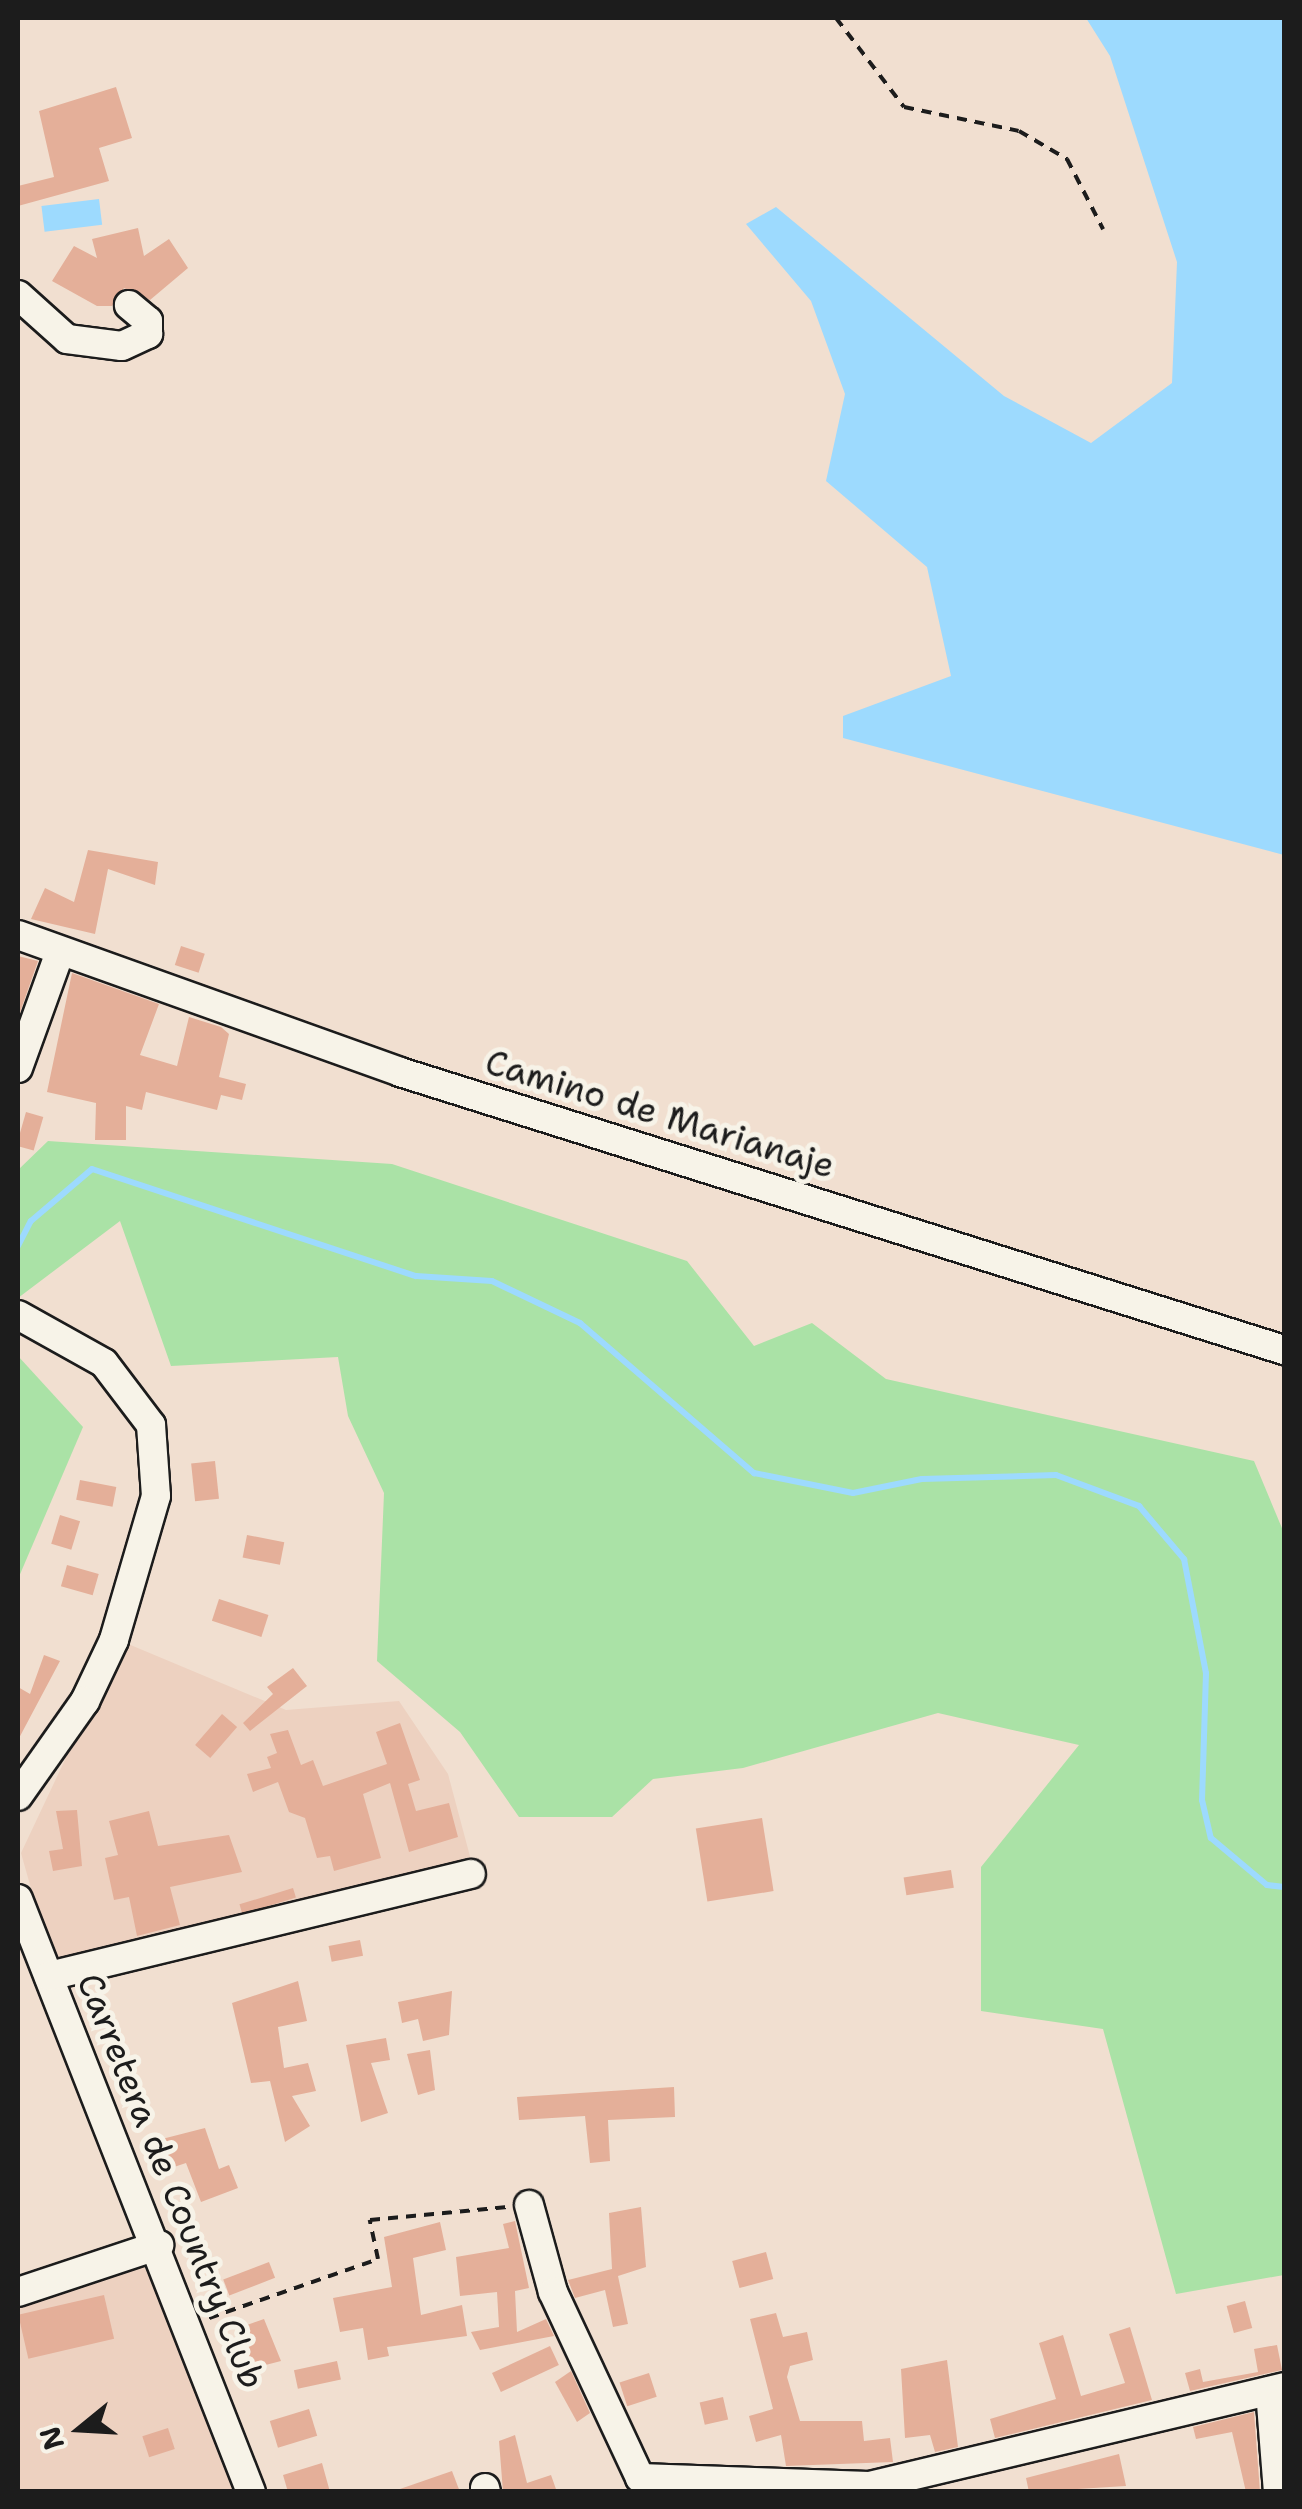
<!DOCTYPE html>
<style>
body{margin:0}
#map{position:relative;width:1302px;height:2509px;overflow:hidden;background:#f1dfd0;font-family:"Shantell Sans",sans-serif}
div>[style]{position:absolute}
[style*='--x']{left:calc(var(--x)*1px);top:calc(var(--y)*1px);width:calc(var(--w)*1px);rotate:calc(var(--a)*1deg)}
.built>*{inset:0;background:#edd1c0}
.green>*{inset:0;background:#aae2a6}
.water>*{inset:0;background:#9ddafe;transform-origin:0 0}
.stream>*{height:6px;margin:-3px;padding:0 3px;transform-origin:3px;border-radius:3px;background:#9ddafe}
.building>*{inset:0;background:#e4af99;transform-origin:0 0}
.path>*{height:4px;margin-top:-2px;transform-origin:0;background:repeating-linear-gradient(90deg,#1c1c1c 0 10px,transparent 0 18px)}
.roads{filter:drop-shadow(2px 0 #1c1c1c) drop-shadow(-2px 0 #1c1c1c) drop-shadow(0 2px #1c1c1c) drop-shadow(0 -2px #1c1c1c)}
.minor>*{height:28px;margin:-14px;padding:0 14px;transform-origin:14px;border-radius:14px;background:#f7f3e8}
span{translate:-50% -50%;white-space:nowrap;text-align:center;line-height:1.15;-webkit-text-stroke:10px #f7f3e8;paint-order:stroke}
.street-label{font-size:35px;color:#1c1c1c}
.frame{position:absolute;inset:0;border:20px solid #1c1c1c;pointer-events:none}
.north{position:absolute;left:30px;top:2379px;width:100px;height:100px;-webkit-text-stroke:8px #f7f3e8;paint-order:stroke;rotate:252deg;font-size:28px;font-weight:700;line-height:40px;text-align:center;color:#1c1c1c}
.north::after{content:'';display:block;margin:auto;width:35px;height:45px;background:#1c1c1c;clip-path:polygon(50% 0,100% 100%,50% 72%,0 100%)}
</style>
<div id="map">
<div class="built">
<i style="clip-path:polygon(121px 1641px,286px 1710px,399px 1701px,448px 1774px,471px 1860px,54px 1970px,21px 1853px)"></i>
<i style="clip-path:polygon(154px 2260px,238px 2491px,18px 2491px,18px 2308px)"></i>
</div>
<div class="green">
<i style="clip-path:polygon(48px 1141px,392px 1164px,687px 1261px,754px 1346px,812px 1323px,886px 1379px,1254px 1461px,1284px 1533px,1284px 2275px,1176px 2294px,1103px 2029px,981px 2011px,981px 1867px,1079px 1745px,938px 1713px,743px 1768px,653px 1779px,612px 1817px,519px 1817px,460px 1732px,377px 1661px,384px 1493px,348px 1416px,338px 1357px,171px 1366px,120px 1221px,18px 1298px,18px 1170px)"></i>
<i style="clip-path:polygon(18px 1356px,83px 1427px,18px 1579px)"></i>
</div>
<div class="water">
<i style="clip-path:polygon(1086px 18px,1284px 18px,1284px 855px,843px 738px,843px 716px,951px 676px,927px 567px,826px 481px,845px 394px,811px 301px,746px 224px,776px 207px,1004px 396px,1091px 443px,1172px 383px,1177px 262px,1110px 56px)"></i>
<i style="left:99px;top:199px;width:26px;height:58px;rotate:83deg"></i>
</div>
<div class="stream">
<i style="--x:18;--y:1246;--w:28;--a:-63"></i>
<i style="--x:31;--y:1221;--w:80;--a:-40.4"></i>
<i style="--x:92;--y:1169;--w:341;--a:18.3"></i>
<i style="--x:416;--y:1276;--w:76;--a:3.8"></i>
<i style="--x:492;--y:1281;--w:98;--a:25.5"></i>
<i style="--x:580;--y:1323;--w:230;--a:40.8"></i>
<i style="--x:754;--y:1473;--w:101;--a:11.4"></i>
<i style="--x:853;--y:1493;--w:70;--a:-11.5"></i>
<i style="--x:922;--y:1479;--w:134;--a:-1.7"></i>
<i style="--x:1056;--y:1475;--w:89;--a:20.5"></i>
<i style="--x:1139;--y:1506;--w:70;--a:49.7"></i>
<i style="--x:1184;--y:1559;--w:116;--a:79.1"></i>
<i style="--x:1206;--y:1673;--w:127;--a:91.8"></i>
<i style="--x:1202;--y:1800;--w:39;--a:77"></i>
<i style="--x:1211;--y:1838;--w:73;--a:40"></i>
<i style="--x:1267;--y:1885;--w:17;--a:7"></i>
</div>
<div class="building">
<i style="clip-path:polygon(116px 87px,132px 138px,99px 148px,109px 181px,18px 206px,18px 186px,54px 177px,39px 111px)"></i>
<i style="clip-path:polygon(138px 228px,144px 256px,169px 239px,188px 268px,150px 300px,124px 288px,112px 306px,97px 306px,52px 281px,74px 246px,97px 258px,92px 239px)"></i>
<i style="clip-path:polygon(88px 850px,158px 862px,155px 885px,108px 869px,95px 934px,31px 919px,45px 888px,74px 902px)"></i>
<i style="left:181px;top:946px;width:25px;height:20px;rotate:18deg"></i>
<i style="clip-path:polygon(18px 956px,38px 961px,18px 1018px)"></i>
<i style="clip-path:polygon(72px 973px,159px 1004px,140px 1055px,177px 1066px,189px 1017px,221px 1027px,229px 1034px,219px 1077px,246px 1084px,242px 1100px,221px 1095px,217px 1110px,146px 1092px,142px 1110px,126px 1106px,126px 1140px,95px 1140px,96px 1103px,47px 1092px)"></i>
<i style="left:26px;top:1112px;width:18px;height:35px;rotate:16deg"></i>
<i style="left:215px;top:1461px;width:38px;height:24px;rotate:84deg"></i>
<i style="left:80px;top:1480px;width:37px;height:20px;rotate:11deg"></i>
<i style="left:60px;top:1515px;width:21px;height:30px;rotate:17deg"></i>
<i style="left:247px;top:1535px;width:38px;height:23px;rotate:11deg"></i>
<i style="left:67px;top:1565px;width:33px;height:22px;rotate:16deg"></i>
<i style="left:219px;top:1599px;width:52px;height:23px;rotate:18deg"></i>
<i style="clip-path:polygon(44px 1655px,60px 1661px,18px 1740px,18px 1687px,30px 1694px)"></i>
<i style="clip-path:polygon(293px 1668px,307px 1686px,250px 1731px,243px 1723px,273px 1694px,267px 1687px)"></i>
<i style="left:222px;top:1714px;width:20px;height:41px;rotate:41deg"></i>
<i style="clip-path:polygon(400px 1723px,420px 1780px,408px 1784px,416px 1811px,449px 1803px,458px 1837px,409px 1852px,390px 1783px,363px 1794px,381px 1858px,334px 1871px,330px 1856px,317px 1858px,305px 1818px,289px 1812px,278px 1782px,253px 1792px,247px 1774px,271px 1768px,267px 1757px,277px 1753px,270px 1734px,288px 1730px,301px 1765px,313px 1760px,323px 1786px,387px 1764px,376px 1732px)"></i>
<i style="clip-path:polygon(77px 1810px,82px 1866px,53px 1871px,49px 1851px,63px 1849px,56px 1811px)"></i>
<i style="clip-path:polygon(149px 1811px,158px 1846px,229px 1835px,242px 1872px,170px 1887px,180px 1925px,137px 1936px,129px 1897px,114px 1900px,105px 1858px,118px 1855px,109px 1821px)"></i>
<i style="left:762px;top:1818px;width:74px;height:67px;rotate:81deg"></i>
<i style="left:951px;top:1870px;width:18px;height:48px;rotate:81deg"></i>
<i style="left:293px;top:1888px;width:10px;height:56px;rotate:73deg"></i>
<i style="left:360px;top:1940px;width:16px;height:32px;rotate:79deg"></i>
<i style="clip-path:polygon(298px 1981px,307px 2021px,278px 2027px,284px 2068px,308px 2063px,316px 2091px,292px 2096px,310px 2126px,285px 2142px,270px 2081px,251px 2083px,232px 2003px)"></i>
<i style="clip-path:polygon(452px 1991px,449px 2035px,423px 2041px,418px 2019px,402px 2023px,398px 2002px)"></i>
<i style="clip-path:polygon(386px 2038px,390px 2060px,371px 2063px,388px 2113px,361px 2122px,346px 2045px)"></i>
<i style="clip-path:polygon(430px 2050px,435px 2090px,418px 2095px,407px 2054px)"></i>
<i style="clip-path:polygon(674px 2087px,675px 2117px,608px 2120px,610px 2161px,590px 2163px,585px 2116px,519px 2120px,517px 2097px)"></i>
<i style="clip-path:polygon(205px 2128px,219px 2169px,229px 2165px,238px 2188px,201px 2202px,186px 2163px,171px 2168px,162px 2139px)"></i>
<i style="clip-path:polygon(641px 2207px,646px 2267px,618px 2276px,628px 2324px,613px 2327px,605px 2290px,575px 2298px,568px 2280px,612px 2269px,609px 2213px)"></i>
<i style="clip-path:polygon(515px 2221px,529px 2288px,515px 2291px,517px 2332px,546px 2319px,554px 2336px,480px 2350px,471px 2332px,499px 2327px,497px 2292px,460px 2296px,456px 2257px,509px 2248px,503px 2224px)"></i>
<i style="clip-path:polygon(440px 2222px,446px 2250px,413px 2258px,421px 2315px,462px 2305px,467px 2336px,387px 2347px,389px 2356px,368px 2360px,363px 2328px,340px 2332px,333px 2298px,392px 2287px,384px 2237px)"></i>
<i style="left:766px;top:2252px;width:28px;height:35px;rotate:75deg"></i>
<i style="left:269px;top:2262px;width:17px;height:49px;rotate:69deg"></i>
<i style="left:104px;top:2295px;width:45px;height:88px;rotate:77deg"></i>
<i style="left:1245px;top:2301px;width:28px;height:19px;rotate:75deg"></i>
<i style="clip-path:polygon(776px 2313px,783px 2337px,807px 2332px,813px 2360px,790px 2366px,787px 2377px,800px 2421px,862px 2421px,864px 2441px,890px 2438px,893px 2462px,786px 2466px,781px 2435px,756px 2442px,749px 2416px,773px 2409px,750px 2319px)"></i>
<i style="clip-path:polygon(264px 2319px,281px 2361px,246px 2370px,239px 2344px,252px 2341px,247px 2325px)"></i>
<i style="clip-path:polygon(1130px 2327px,1152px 2400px,995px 2438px,990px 2419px,1056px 2399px,1039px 2343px,1063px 2335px,1081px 2396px,1125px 2383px,1109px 2334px)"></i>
<i style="clip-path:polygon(1277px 2345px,1282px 2370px,1190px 2391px,1185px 2373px,1200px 2369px,1203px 2382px,1258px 2372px,1254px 2349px)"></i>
<i style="left:550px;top:2346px;width:21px;height:64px;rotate:65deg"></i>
<i style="clip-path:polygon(947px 2360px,958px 2447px,935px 2452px,930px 2435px,905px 2438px,901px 2369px)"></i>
<i style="left:337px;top:2361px;width:19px;height:44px;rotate:78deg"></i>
<i style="clip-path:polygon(571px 2371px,590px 2413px,577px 2422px,555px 2382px)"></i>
<i style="left:649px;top:2373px;width:25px;height:31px;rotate:72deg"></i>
<i style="left:723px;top:2397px;width:23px;height:24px;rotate:77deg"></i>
<i style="left:309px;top:2409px;width:28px;height:41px;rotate:73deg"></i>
<i style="clip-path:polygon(1254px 2412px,1260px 2492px,1246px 2492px,1232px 2432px,1196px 2439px,1193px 2427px)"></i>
<i style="left:168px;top:2428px;width:22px;height:27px;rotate:72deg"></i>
<i style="clip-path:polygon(515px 2435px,527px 2483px,551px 2475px,557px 2492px,503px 2492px,499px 2441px)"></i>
<i style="clip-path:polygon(1119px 2454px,1126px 2486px,1029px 2492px,1026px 2478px)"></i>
<i style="clip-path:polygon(322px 2463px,330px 2492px,288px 2492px,283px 2475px)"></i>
<i style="clip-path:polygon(452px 2471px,460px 2492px,401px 2492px,400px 2489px)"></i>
</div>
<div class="path">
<i style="--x:836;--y:18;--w:112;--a:52.6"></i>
<i style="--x:904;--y:107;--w:117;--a:11.8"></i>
<i style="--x:1019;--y:131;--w:56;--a:30.3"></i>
<i style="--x:1067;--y:159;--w:79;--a:62.8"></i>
<i style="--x:209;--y:2318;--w:179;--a:-19.2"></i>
<i style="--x:378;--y:2259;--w:40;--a:-102"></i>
<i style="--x:370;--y:2220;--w:138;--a:-5.4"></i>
</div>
<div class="roads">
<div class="minor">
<i style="--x:18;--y:295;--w:66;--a:41.9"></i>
<i style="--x:67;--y:339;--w:55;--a:7.3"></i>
<i style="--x:122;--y:346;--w:29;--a:-25"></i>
<i style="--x:148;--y:334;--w:13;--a:-90"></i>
<i style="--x:148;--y:321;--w:25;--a:-140"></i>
<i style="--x:18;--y:935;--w:406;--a:19.7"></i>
<i style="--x:400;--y:1072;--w:927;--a:17.46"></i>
<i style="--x:18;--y:1068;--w:123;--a:-70.1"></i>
<i style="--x:18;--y:1315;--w:98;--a:29.2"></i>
<i style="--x:104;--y:1363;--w:78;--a:52.8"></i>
<i style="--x:151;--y:1425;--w:71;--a:86"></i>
<i style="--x:156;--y:1496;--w:150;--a:106.3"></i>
<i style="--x:114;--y:1640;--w:68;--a:115.4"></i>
<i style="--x:85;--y:1701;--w:116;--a:125.2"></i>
<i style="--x:18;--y:1899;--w:637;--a:68.55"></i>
<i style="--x:49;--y:1976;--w:434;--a:-13.6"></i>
<i style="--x:529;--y:2205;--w:90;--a:74.6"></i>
<i style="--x:553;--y:2292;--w:205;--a:64.9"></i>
<i style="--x:640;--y:2478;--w:229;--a:2"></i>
<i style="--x:869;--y:2486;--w:427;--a:-13.4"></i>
<i style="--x:18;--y:2292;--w:149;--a:-18.4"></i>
<i style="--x:1270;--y:2391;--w:101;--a:85.5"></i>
<i style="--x:485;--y:2488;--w:4;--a:76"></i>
</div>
</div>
<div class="street-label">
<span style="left:660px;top:1114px;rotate:17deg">Camino de Marianaje</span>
<span style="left:171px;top:2181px;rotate:68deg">Carretera de Country Club</span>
</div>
<div class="frame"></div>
<div class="north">N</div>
</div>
